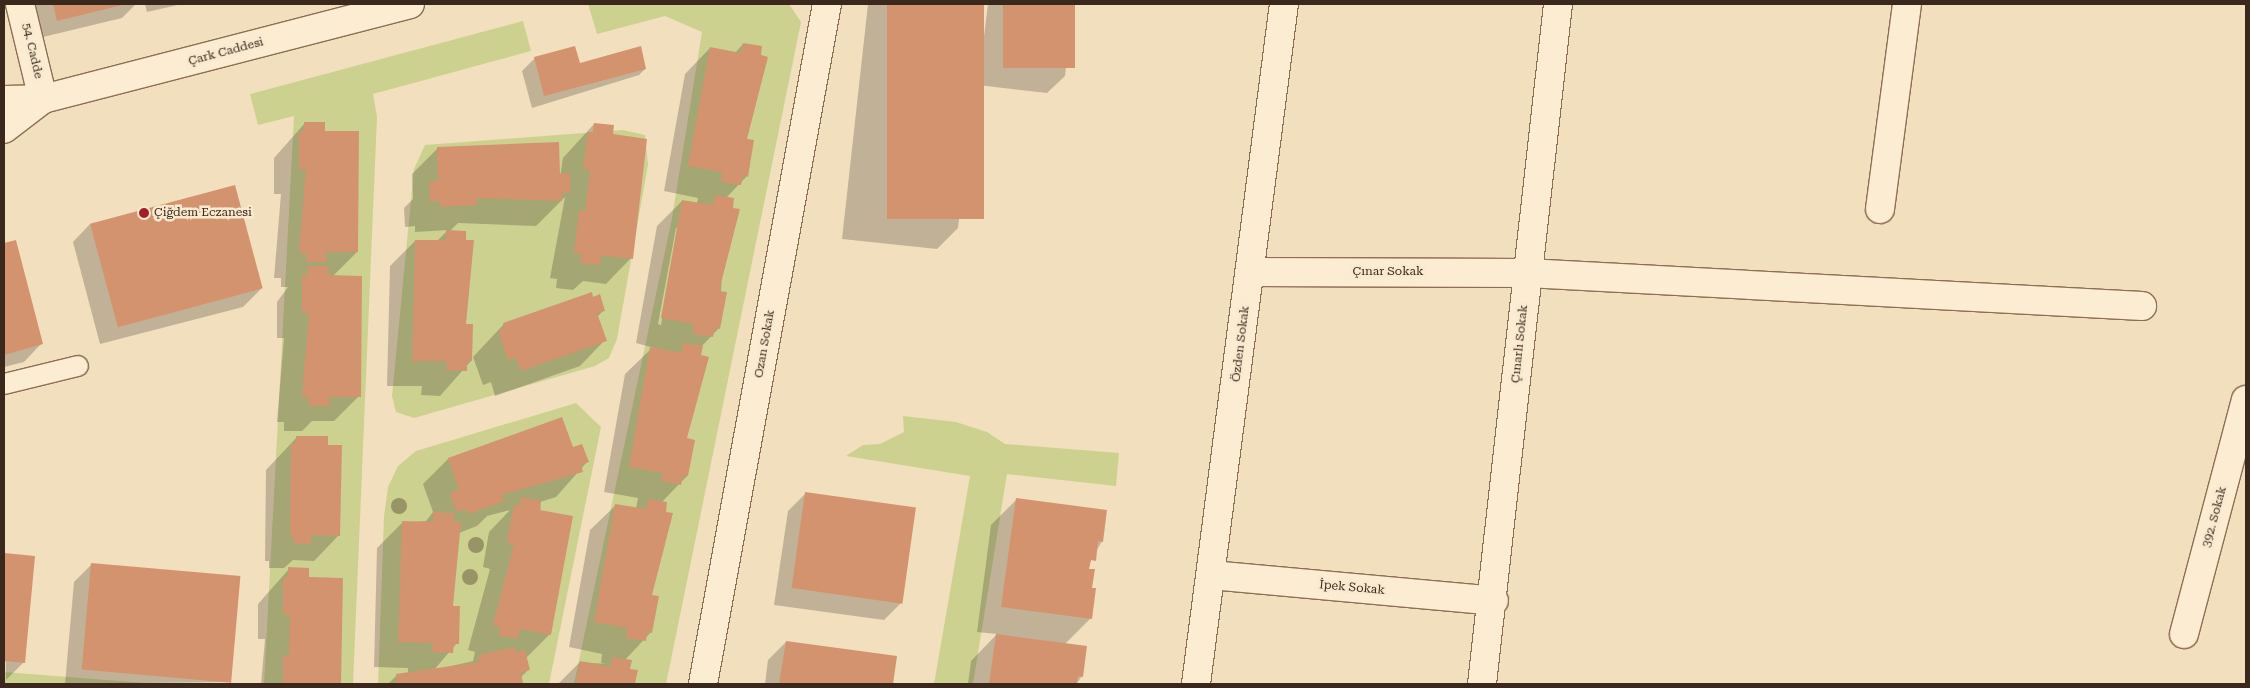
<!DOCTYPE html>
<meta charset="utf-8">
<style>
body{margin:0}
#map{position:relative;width:2250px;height:688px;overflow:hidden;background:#f2dfbd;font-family:"Roboto Serif",serif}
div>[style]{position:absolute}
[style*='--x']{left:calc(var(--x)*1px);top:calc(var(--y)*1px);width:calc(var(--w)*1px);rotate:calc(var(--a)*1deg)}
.green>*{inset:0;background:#cdd190}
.shadow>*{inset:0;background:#0003}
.building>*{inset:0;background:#d4936f;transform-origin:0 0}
.roads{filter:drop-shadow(1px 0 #8c6e55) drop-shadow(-1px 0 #8c6e55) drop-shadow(0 1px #8c6e55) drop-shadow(0 -1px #8c6e55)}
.lane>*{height:20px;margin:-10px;padding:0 10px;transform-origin:10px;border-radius:10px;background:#fcecd1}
.street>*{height:28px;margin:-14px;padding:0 14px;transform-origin:14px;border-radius:14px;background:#fcecd1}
.secondary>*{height:28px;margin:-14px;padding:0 14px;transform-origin:14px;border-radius:14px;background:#fcecd1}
.trees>*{width:16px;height:16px;margin:-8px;border-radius:50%;background:#979566}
.dots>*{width:14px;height:14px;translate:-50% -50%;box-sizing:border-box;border:2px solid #f9e9ce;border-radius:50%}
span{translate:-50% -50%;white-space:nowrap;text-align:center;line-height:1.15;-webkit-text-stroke:5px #f9e9ce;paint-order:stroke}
.street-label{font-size:12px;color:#39281b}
.poi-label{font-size:12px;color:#39281b}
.left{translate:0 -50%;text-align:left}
.frame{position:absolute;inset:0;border:5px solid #39281b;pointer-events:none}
</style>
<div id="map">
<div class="green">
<i style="clip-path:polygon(588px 4px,789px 4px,801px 22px,666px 684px,574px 684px,672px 218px,702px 32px,665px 16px,597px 34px)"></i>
<i style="clip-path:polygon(523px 21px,531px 51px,373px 94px,377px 117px,353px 684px,264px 684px,294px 116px,258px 125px,250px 94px)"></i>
<i style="clip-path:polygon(623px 130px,645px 135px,648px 165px,617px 339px,609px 358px,595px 366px,414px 418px,396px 412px,392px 396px,414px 169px,425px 145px)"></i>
<i style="clip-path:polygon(576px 403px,601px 427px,549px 684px,378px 684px,384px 517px,388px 487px,398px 466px,416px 451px)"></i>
<i style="clip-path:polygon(903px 416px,956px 422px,987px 432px,1005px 444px,1119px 453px,1116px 486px,1007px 474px,973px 684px,934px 684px,970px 476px,846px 456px,863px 445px,880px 444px,904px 432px)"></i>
<i style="clip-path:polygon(4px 672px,158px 684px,4px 684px)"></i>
</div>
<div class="shadow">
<i style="clip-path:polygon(31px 4px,136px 4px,122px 18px,39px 38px)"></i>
<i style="clip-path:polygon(145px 4px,182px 4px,147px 12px)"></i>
<i style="clip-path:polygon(868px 4px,983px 4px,958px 228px,937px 249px,842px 239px)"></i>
<i style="clip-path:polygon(988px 4px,1073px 4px,1065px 76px,1047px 93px,978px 85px)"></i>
<i style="clip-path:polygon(evenodd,743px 44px,747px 176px,726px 198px,719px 328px,701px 347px,686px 439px,687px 476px,661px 503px,650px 596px,651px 632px,625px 660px,629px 670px,636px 671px,633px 684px,558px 684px,580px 662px,607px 664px,601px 663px,602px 654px,569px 647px,590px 530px,616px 505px,636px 509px,638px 498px,604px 492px,625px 374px,651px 349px,669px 352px,636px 343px,657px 226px,682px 201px,697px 204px,698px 198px,664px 191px,685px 74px,710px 48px,735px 53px,743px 44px,676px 228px,678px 228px,661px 325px,658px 324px,676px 228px)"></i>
<i style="clip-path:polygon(535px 58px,579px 66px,645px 69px,639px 75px,532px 108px,522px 71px)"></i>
<i style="clip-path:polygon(305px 123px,324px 132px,357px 252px,332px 277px,359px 396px,334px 421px,312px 421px,302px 431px,284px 431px,284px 422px,277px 422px,284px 338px,277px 338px,277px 302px,288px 287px,281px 287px,281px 278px,274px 278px,281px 194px,274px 194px,274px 158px)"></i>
<i style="clip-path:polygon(594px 124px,611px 135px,631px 258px,606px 284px,583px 281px,573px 290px,556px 288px,557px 279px,550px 278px,565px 197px,536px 226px,458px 223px,450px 231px,471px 361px,440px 396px,421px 395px,422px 386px,387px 386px,390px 266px,415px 241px,437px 241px,448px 230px,415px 232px,415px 226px,405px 227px,404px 208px,413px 199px,412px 174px,438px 148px,560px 177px,563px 158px)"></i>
<i style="clip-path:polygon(90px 224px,261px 289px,243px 307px,100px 344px,73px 242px)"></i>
<i style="clip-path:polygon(15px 242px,41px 344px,24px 362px,4px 367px,4px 245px)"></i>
<i style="clip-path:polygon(592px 298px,604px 310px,597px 317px,605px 340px,580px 366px,495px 396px,491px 382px,483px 385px,473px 357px,504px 324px)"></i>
<i style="clip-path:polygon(evenodd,561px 419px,572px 448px,587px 462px,556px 497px,540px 502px,550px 634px,526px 658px,528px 670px,521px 677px,522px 684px,388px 684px,396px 676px,408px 674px,408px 668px,374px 667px,377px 548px,402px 523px,426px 521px,433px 512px,423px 484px,448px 459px,561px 419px,510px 510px,489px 532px,483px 567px,490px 569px,468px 650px,475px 652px,473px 661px,434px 670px,457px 643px,451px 607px,459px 533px,477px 526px,487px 516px,510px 510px)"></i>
<i style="clip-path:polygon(297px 437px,339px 535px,314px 561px,293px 560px,284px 568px,269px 568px,269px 561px,265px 561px,266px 470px)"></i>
<i style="clip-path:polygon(805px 494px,902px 602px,884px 620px,774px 605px,788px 511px)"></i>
<i style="clip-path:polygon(1016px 500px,1102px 541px,1088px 566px,1091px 618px,1065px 644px,1082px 676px,1076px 684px,968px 684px,971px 661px,997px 634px,977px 632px,991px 525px)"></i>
<i style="clip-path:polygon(4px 554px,33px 557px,24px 662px,6px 680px)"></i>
<i style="clip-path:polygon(92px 564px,230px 682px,65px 684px,74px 582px)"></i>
<i style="clip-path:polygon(289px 569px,308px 578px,342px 579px,340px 684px,261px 684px,265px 639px,258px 639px,258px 604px)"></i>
<i style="clip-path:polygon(786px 642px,896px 657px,892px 684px,765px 684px,768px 660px)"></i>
</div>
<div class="building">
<i style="clip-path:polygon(53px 4px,126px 4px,57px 21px)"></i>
<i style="left:887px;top:4px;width:97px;height:215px"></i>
<i style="left:1003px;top:4px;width:72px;height:64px"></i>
<i style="clip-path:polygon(743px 43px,762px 46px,761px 55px,768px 57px,747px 139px,754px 140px,748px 177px,743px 175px,741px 185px,721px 182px,722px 172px,688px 166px,710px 47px,741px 53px)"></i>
<i style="clip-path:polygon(575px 46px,580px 63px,641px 46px,646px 69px,544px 96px,534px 57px)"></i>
<i style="clip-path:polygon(304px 122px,325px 122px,325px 131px,359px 131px,358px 252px,326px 252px,326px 262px,306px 262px,306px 253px,299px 253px,306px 169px,299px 169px,299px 131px,304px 131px)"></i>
<i style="clip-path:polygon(594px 123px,614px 125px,613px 134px,647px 139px,633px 259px,601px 255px,600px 265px,580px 263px,582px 254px,574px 253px,579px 210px,585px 211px,590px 170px,583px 169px,588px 132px,593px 132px)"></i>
<i style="clip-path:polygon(559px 142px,560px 174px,570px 173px,571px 193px,562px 193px,562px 201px,477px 198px,477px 205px,440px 207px,440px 201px,430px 202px,429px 182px,438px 181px,437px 147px)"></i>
<i style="left:235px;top:185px;width:107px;height:150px;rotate:75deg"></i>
<i style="clip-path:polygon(715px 195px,734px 198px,733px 208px,740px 209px,719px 291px,727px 292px,720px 329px,715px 328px,713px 337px,693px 334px,694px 324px,661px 318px,682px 200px,713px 205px)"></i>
<i style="clip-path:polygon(446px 230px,466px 231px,466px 240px,474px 240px,466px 324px,473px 324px,472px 361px,467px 361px,467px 371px,446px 370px,447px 361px,412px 361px,415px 240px,446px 240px)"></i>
<i style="clip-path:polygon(16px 240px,43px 344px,4px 355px,4px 243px)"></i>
<i style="clip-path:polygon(308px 266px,328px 266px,328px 275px,362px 276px,361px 397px,329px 397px,329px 406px,309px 406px,309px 397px,302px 397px,309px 313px,302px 313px,302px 275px,307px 275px)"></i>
<i style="clip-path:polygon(592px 292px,593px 297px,600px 294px,605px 311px,597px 313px,607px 341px,521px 371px,516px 358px,508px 360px,498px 330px,505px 328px,503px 323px)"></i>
<i style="clip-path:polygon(683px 343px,703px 346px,701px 355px,709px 357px,687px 438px,695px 440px,688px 476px,683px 476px,681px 485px,661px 481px,663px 473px,629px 467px,650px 347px,681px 353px)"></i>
<i style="clip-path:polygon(562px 417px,573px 447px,582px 444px,589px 462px,581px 465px,583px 472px,501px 495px,504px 501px,468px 514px,466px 509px,457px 512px,450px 493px,459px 490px,448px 458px)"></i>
<i style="clip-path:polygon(296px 436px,328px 436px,328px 445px,342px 445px,340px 536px,311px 535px,311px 544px,293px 543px,294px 536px,290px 536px,291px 443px,296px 443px)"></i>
<i style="left:805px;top:492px;width:112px;height:97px;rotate:8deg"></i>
<i style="clip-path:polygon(521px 497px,541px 501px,540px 510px,573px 516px,551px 635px,520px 629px,518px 639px,498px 635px,500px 627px,493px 625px,514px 544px,507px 542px,514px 505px,519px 506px)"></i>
<i style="clip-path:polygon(1016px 498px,1107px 510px,1103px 542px,1098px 541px,1096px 561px,1091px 560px,1089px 569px,1095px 569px,1092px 588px,1096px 588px,1092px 619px,1001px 607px)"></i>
<i style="clip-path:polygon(648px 499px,667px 502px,666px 512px,673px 513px,652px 595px,659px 596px,652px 633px,647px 632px,646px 641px,626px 638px,627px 628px,594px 622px,615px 504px,646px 509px)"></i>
<i style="clip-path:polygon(433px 512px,454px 513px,453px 521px,461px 522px,453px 606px,460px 606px,459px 644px,454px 644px,453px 653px,432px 652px,433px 643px,398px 642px,402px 521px,433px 522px)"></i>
<i style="clip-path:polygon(4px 553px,35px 556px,25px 663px,4px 661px)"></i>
<i style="left:91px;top:563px;width:150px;height:107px;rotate:5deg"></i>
<i style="clip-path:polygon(288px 567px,309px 568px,309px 577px,343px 578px,341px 684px,283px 684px,283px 655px,289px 656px,290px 615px,283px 615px,283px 577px,288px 577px)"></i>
<i style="clip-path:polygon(996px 634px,1087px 646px,1083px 677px,1078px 676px,1077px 684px,989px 684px)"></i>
<i style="clip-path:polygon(786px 641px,897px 656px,893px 684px,779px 684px)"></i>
<i style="clip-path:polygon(515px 647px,516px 652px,525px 650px,530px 670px,521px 672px,523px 684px,389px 684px,397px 682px,396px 674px,479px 662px,478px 655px)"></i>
<i style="clip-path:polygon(612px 657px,632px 660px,630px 669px,638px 670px,635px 684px,576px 684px,580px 661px,611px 667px)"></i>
</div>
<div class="roads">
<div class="lane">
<i style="--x:4;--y:384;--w:76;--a:-13.7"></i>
</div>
<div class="street">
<i style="--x:20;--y:4;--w:98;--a:76.4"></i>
<i style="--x:1880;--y:209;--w:207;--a:-82.5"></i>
<i style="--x:1250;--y:272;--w:277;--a:0.2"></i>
<i style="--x:1527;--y:273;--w:616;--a:3.07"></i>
<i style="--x:1211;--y:575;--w:284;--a:5.2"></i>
<i style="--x:2184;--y:634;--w:242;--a:-75.2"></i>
<i style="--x:703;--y:684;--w:691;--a:-79.67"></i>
<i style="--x:1196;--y:684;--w:686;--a:-82.63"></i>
<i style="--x:1482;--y:684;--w:684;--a:-83.62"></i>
</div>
<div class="secondary">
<i style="--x:4;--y:100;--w:39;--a:-1"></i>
<i style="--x:43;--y:99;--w:379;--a:-14.5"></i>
<i style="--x:4;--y:129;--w:49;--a:-37.6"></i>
</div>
</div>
<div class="trees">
<i style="left:399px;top:506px"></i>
<i style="left:476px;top:545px"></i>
<i style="left:470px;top:577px"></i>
</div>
<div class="dots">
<i style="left:144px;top:213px;background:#a01f28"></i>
</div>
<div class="street-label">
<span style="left:32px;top:51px;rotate:77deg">54. Cadde</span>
<span style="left:226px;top:52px;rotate:-15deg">Çark Caddesi</span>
<span style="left:1388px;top:272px">Çınar Sokak</span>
<span style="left:765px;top:344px;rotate:-80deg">Ozan Sokak</span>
<span style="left:1241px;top:344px;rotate:-83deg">Özden Sokak</span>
<span style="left:1520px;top:344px;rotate:-84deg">Çınarlı Sokak</span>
<span style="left:2215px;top:517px;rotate:-75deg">392. Sokak</span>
<span style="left:1352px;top:588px;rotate:5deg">İpek Sokak</span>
</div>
<div class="poi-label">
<span class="left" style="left:154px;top:213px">Çiğdem Eczanesi</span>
</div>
<div class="frame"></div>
</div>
